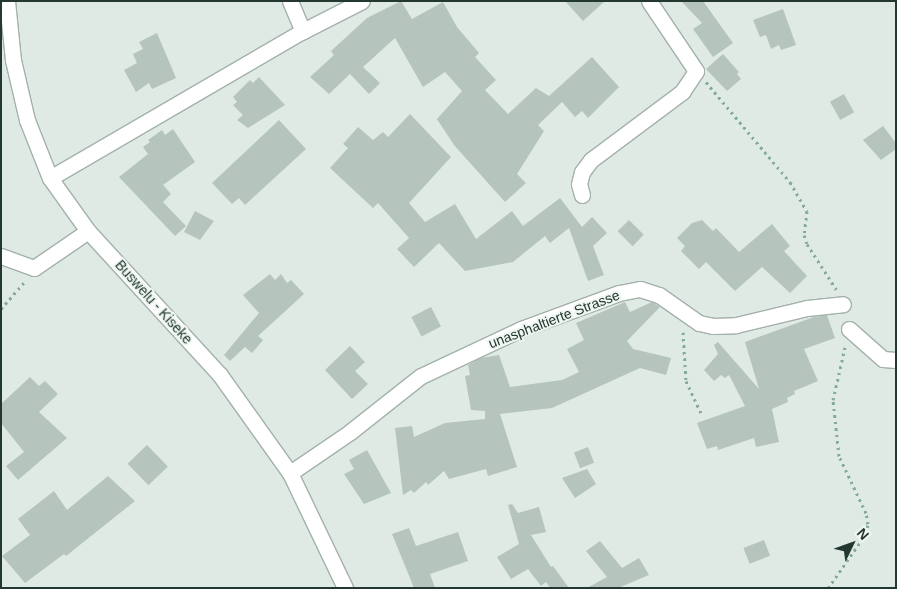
<!DOCTYPE html>
<style>
body{margin:0}
#map{position:relative;width:897px;height:589px;overflow:hidden;background:#e0eae4;font-family:Helvetica,sans-serif}
div>[style]{position:absolute}
[style*='--x']{left:calc(var(--x)*1px);top:calc(var(--y)*1px);width:calc(var(--w)*1px);rotate:calc(var(--a)*1deg)}
.building>*{inset:0;background:#b5c4bd;transform-origin:0 0}
.path>*{height:3px;margin-top:-1.5px;transform-origin:0;background:repeating-linear-gradient(90deg,#82ab9a 0 2.5px,transparent 0 6.5px)}
.roads{filter:drop-shadow(1px 0 #a3b1aa) drop-shadow(-1px 0 #a3b1aa) drop-shadow(0 1px #a3b1aa) drop-shadow(0 -1px #a3b1aa)}
.minor>*{height:15px;margin:-7.5px;padding:0 7.5px;transform-origin:7.5px;border-radius:7.5px;background:#fff}
.secondary>*{height:15px;margin:-7.5px;padding:0 7.5px;transform-origin:7.5px;border-radius:7.5px;background:#fff}
span{translate:-50% -50%;white-space:nowrap;text-align:center;line-height:1.15;-webkit-text-stroke:4px #f0f6f2;paint-order:stroke}
.street-label{font-size:14px;color:#223830}
.frame{position:absolute;inset:0;border:2px solid #223830;pointer-events:none}
.north{position:absolute;left:827px;top:519px;width:50px;height:50px;-webkit-text-stroke:4px #f0f6f2;paint-order:stroke;rotate:48deg;font-size:14px;font-weight:700;line-height:20px;text-align:center;color:#223830}
.north::after{content:'';display:block;margin:auto;width:18px;height:22px;background:#223830;clip-path:polygon(50% 0,100% 100%,50% 72%,0 100%)}
</style>
<div id="map">
<div class="building">
<i style="clip-path:polygon(401px 1px,412px 19px,443px 2px,457px 27px,479px 53px,475px 57px,496px 80px,485px 90px,508px 114px,536px 88px,549px 96px,592px 57px,619px 87px,588px 118px,582px 111px,575px 117px,562px 102px,538px 125px,544px 131px,517px 174px,526px 183px,505px 202px,454px 145px,437px 119px,462px 91px,445px 72px,423px 87px,395px 38px,363px 67px,380px 83px,369px 94px,350px 74px,329px 94px,310px 77px,334px 55px,331px 51px,367px 18px)"></i>
<i style="clip-path:polygon(565px 1px,605px 1px,583px 21px)"></i>
<i style="clip-path:polygon(681px 1px,703px 1px,733px 43px,713px 57px,693px 29px,702px 23px)"></i>
<i style="clip-path:polygon(783px 9px,796px 45px,781px 50px,779px 45px,771px 49px,766px 35px,760px 37px,753px 20px)"></i>
<i style="clip-path:polygon(157px 33px,176px 78px,152px 89px,149px 83px,136px 92px,124px 70px,137px 63px,133px 54px,143px 49px,139px 42px)"></i>
<i style="clip-path:polygon(723px 54px,739px 72px,737px 74px,741px 79px,727px 91px,706px 69px)"></i>
<i style="clip-path:polygon(259px 77px,285px 105px,248px 128px,237px 120px,243px 115px,233px 105px,237px 102px,233px 97px,250px 80px,253px 83px)"></i>
<i style="left:844px;top:94px;width:21px;height:16px;rotate:61deg"></i>
<i style="clip-path:polygon(410px 114px,451px 157px,409px 203px,425px 222px,455px 204px,476px 239px,512px 211px,523px 226px,560px 198px,582px 227px,592px 217px,607px 233px,593px 246px,604px 275px,588px 281px,569px 228px,550px 243px,545px 236px,513px 262px,465px 271px,439px 243px,414px 267px,397px 249px,409px 238px,378px 203px,373px 208px,330px 168px,348px 148px,343px 144px,358px 127px,373px 140px,383px 132px,388px 137px)"></i>
<i style="clip-path:polygon(279px 120px,306px 149px,245px 205px,239px 198px,232px 204px,212px 183px)"></i>
<i style="clip-path:polygon(883px 126px,896px 143px,896px 149px,881px 160px,863px 140px)"></i>
<i style="clip-path:polygon(173px 129px,195px 162px,163px 185px,171px 194px,163px 202px,186px 226px,175px 236px,119px 177px,148px 154px,143px 147px,150px 142px,148px 140px,162px 130px,165px 135px)"></i>
<i style="clip-path:polygon(195px 211px,214px 221px,200px 240px,184px 232px)"></i>
<i style="left:629px;top:220px;width:21px;height:16px;rotate:45deg"></i>
<i style="clip-path:polygon(702px 220px,713px 231px,716px 228px,739px 252px,772px 224px,790px 246px,784px 251px,807px 276px,790px 293px,762px 267px,735px 291px,706px 262px,699px 269px,681px 251px,685px 246px,677px 238px,692px 223px)"></i>
<i style="clip-path:polygon(270px 274px,275px 280px,281px 274px,287px 283px,291px 280px,304px 294px,258px 336px,263px 340px,252px 353px,245px 347px,230px 361px,224px 355px,259px 313px,243px 295px)"></i>
<i style="clip-path:polygon(625px 302px,630px 312px,652px 302px,660px 307px,627px 341px,633px 349px,671px 358px,666px 375px,640px 368px,552px 408px,500px 414px,517px 467px,488px 476px,486px 469px,449px 479px,444px 471px,428px 485px,426px 482px,414px 493px,411px 490px,403px 495px,395px 428px,412px 426px,414px 437px,445px 423px,485px 419px,485px 411px,471px 410px,465px 376px,470px 375px,468px 365px,481px 358px,499px 355px,510px 387px,562px 380px,579px 372px,567px 349px,584px 340px,576px 323px)"></i>
<i style="left:431px;top:307px;width:22px;height:22px;rotate:63deg"></i>
<i style="clip-path:polygon(827px 315px,835px 338px,804px 349px,818px 381px,794px 391px,795px 394px,787px 398px,788px 402px,772px 409px,779px 442px,756px 447px,754px 438px,718px 450px,717px 446px,707px 449px,697px 423px,745px 406px,729px 375px,725px 378px,721px 375px,714px 381px,704px 370px,718px 354px,714px 345px,718px 342px,759px 389px,745px 342px,814px 317px)"></i>
<i style="clip-path:polygon(350px 346px,365px 362px,355px 371px,368px 384px,352px 399px,325px 370px)"></i>
<i style="clip-path:polygon(30px 377px,39px 386px,45px 381px,58px 394px,39px 412px,67px 438px,18px 480px,6px 466px,24px 452px,1px 423px,1px 404px)"></i>
<i style="left:147px;top:445px;width:30px;height:27px;rotate:46deg"></i>
<i style="left:588px;top:447px;width:17px;height:15px;rotate:69deg"></i>
<i style="clip-path:polygon(367px 450px,391px 493px,364px 504px,344px 474px,354px 469px,349px 460px)"></i>
<i style="clip-path:polygon(587px 469px,596px 484px,575px 498px,562px 478px)"></i>
<i style="clip-path:polygon(108px 476px,135px 501px,66px 556px,64px 554px,25px 583px,2px 556px,30px 535px,18px 519px,54px 491px,67px 510px)"></i>
<i style="clip-path:polygon(512px 504px,518px 513px,539px 507px,546px 532px,531px 535px,551px 567px,553px 566px,569px 588px,550px 588px,546px 582px,541px 586px,528px 569px,511px 579px,497px 557px,519px 544px,508px 505px)"></i>
<i style="clip-path:polygon(409px 528px,416px 546px,458px 532px,468px 561px,430px 574px,435px 588px,414px 588px,392px 534px)"></i>
<i style="left:764px;top:540px;width:17px;height:22px;rotate:69deg"></i>
<i style="clip-path:polygon(600px 541px,622px 568px,639px 558px,649px 575px,618px 588px,587px 588px,607px 577px,586px 551px)"></i>
</div>
<div class="path">
<i style="--x:706;--y:82;--w:131;--a:50"></i>
<i style="--x:790;--y:182;--w:34;--a:60"></i>
<i style="--x:807;--y:211;--w:24;--a:97"></i>
<i style="--x:804;--y:235;--w:9;--a:72"></i>
<i style="--x:807;--y:244;--w:54;--a:57.2"></i>
<i style="--x:1;--y:309;--w:37;--a:-49"></i>
<i style="--x:683;--y:332;--w:49;--a:86.5"></i>
<i style="--x:686;--y:381;--w:35;--a:65"></i>
<i style="--x:828;--y:588;--w:66;--a:-54.9"></i>
<i style="--x:866;--y:534;--w:10;--a:-79"></i>
<i style="--x:868;--y:524;--w:11;--a:-100"></i>
<i style="--x:866;--y:513;--w:63;--a:-115.3"></i>
<i style="--x:839;--y:456;--w:56;--a:-96.1"></i>
<i style="--x:833;--y:400;--w:54;--a:-77.2"></i>
</div>
<div class="roads">
<div class="minor">
<i style="--x:290;--y:1;--w:33;--a:67"></i>
<i style="--x:50;--y:178;--w:293;--a:-30.2"></i>
<i style="--x:303;--y:31;--w:66;--a:-27"></i>
<i style="--x:582;--y:195;--w:11;--a:-105"></i>
<i style="--x:579;--y:184;--w:12;--a:-76"></i>
<i style="--x:582;--y:172;--w:15;--a:-53"></i>
<i style="--x:591;--y:160;--w:114;--a:-36.8"></i>
<i style="--x:682;--y:92;--w:25;--a:-56"></i>
<i style="--x:696;--y:71;--w:84;--a:-123.9"></i>
<i style="--x:1;--y:256;--w:35;--a:20"></i>
<i style="--x:34;--y:268;--w:65;--a:-34.4"></i>
<i style="--x:849;--y:329;--w:45;--a:41.4"></i>
<i style="--x:883;--y:359;--w:13;--a:4"></i>
<i style="--x:290;--y:473;--w:73;--a:-34.3"></i>
<i style="--x:350;--y:432;--w:90;--a:-38.3"></i>
<i style="--x:421;--y:376;--w:110;--a:-25.2"></i>
<i style="--x:521;--y:329;--w:104;--a:-20.2"></i>
<i style="--x:619;--y:293;--w:21;--a:-11"></i>
<i style="--x:640;--y:289;--w:20;--a:18"></i>
<i style="--x:659;--y:295;--w:49;--a:35"></i>
<i style="--x:699;--y:323;--w:14;--a:12"></i>
<i style="--x:713;--y:326;--w:23;--a:-2"></i>
<i style="--x:736;--y:325;--w:73;--a:-13.5"></i>
<i style="--x:807;--y:308;--w:36;--a:-6"></i>
</div>
<div class="secondary">
<i style="--x:7;--y:1;--w:59;--a:84.2"></i>
<i style="--x:13;--y:60;--w:62;--a:76.9"></i>
<i style="--x:27;--y:120;--w:62;--a:68.4"></i>
<i style="--x:50;--y:178;--w:65;--a:54.4"></i>
<i style="--x:88;--y:231;--w:195;--a:47.5"></i>
<i style="--x:220;--y:375;--w:120;--a:54.5"></i>
<i style="--x:290;--y:473;--w:127;--a:64.4"></i>
</div>
</div>
<div class="street-label">
<span style="left:154px;top:302px;rotate:48deg">Buswelu - Kiseke</span>
<span style="left:554px;top:319px;rotate:-21deg">unasphaltierte Strasse</span>
</div>
<div class="frame"></div>
<div class="north">N</div>
</div>
